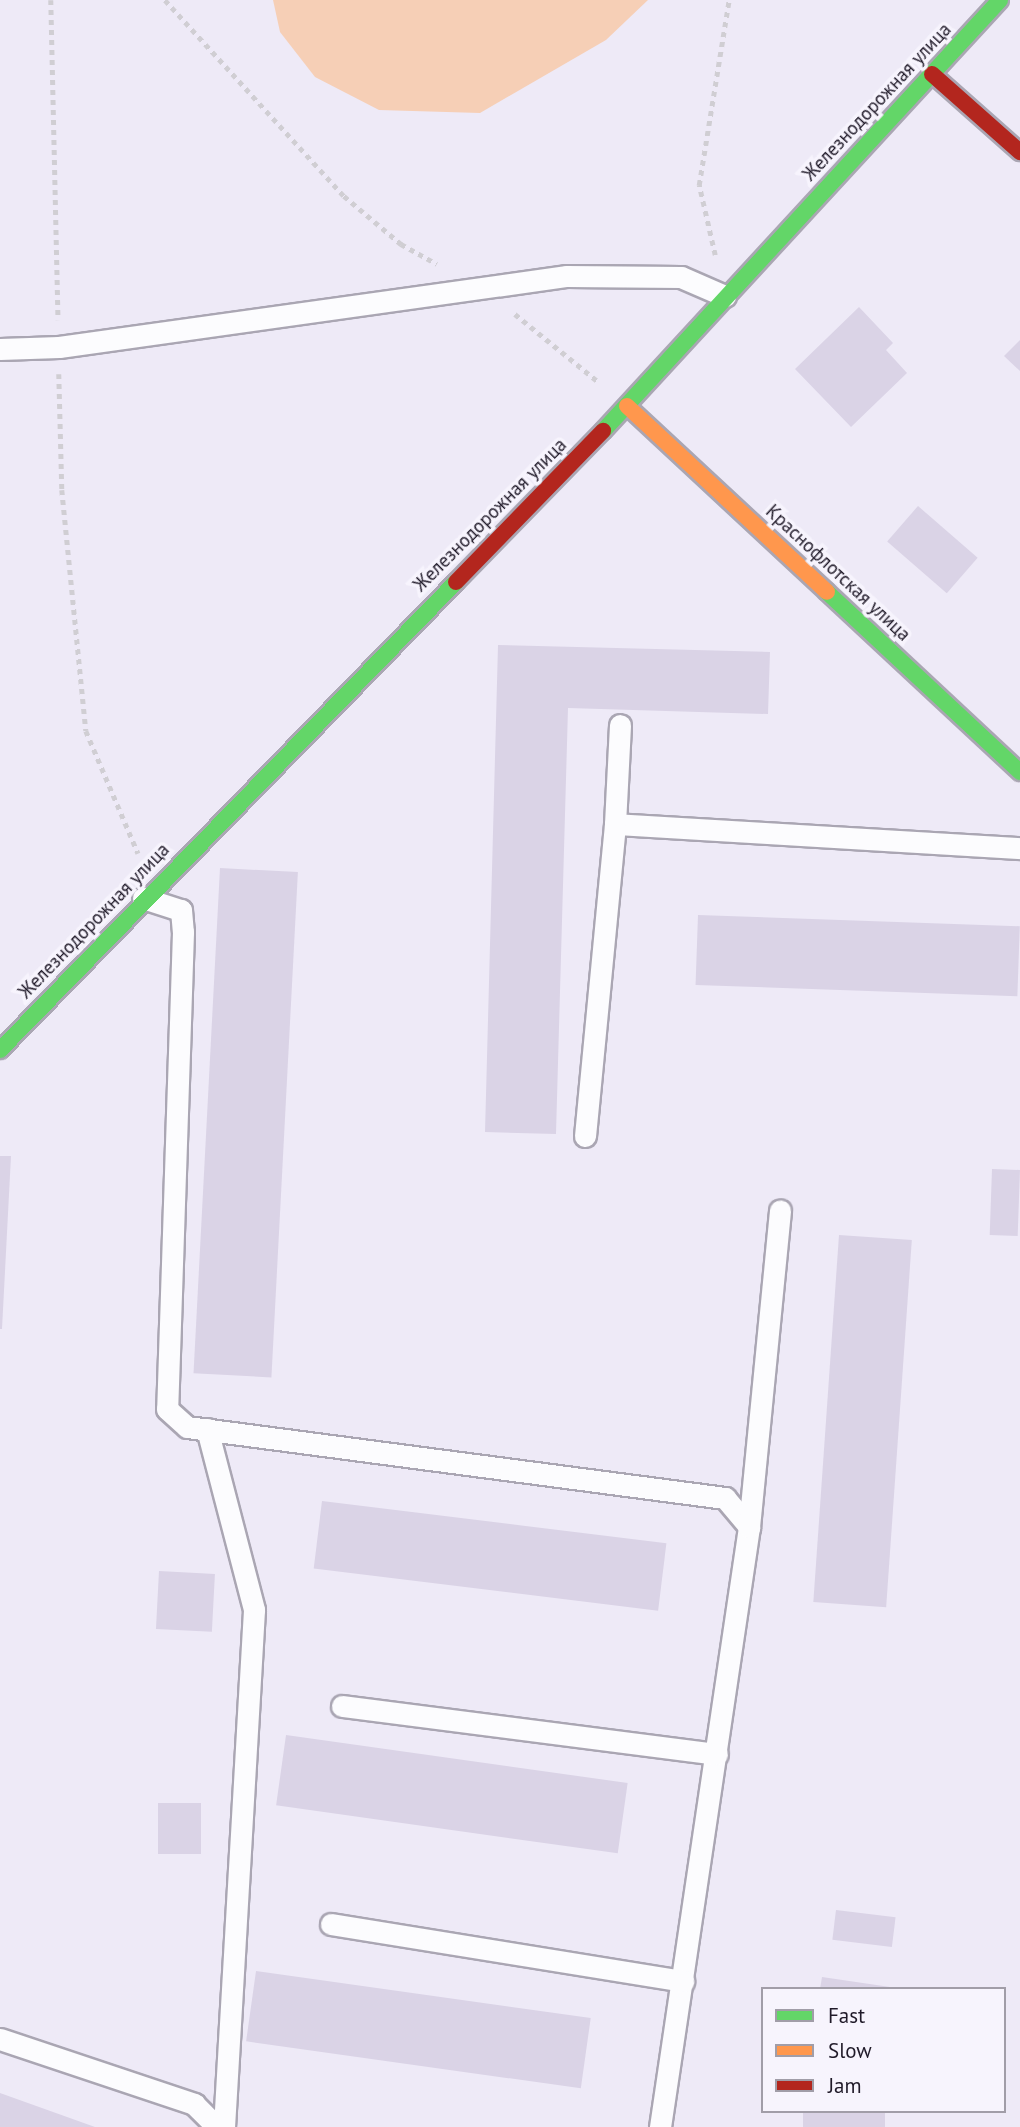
<!DOCTYPE html>
<meta charset="utf-8">
<style>
body{margin:0}
#map{position:relative;width:1020px;height:2127px;overflow:hidden;background:#eeeaf7;font-family:"PT Sans",sans-serif}
div>[style]{position:absolute}
[style*='--x']{left:calc(var(--x)*1px);top:calc(var(--y)*1px);width:calc(var(--w)*1px);rotate:calc(var(--a)*1deg)}
.green>*{inset:0;background:#f6cfb6}
.building>*{inset:0;background:#dad3e6;transform-origin:0 0}
.path>*{height:4.5px;margin-top:-2.25px;transform-origin:0;background:repeating-linear-gradient(90deg,#d0ced3 0 5px,transparent 0 10px)}
.roads{filter:drop-shadow(2px 0 #aaa6b3) drop-shadow(-2px 0 #aaa6b3) drop-shadow(0 2px #aaa6b3) drop-shadow(0 -2px #aaa6b3)}
.lane>*{height:21px;margin:-10.5px;padding:0 10.5px;transform-origin:10.5px;border-radius:10.5px;background:#fcfcfe}
.fast>*{height:16px;margin:-8px;padding:0 8px;transform-origin:8px;border-radius:8px;background:#63d668}
.slow>*{height:16px;margin:-8px;padding:0 8px;transform-origin:8px;border-radius:8px;background:#ff974d}
.jam>*{height:16px;margin:-8px;padding:0 8px;transform-origin:8px;border-radius:8px;background:#b3261e}
span{translate:-50% -50%;white-space:nowrap;text-align:center;line-height:1.15;-webkit-text-stroke:7px #f7f4fd;paint-order:stroke}
.street-label{font-size:19px;color:#201a29}
.legend{position:absolute;left:761px;top:1987px;width:245px;height:126px;box-sizing:border-box;background:#f7f4fd;border:2px solid #a19da8;margin:0;padding:9px 12px;list-style:none;font-size:21px;color:#201a29}
.legend li{display:flex;align-items:center;gap:14px;height:35px}
.legend b{width:35px;border:2px solid #a19da8}
</style>
<div id="map">
<div class="green">
<i style="clip-path:polygon(273px 0,648px 0,606px 40px,480px 113px,379px 110px,315px 77px,280px 32px)"></i>
</div>
<div class="building">
<i style="clip-path:polygon(859px 307px,893px 343px,886px 350px,907px 373px,851px 427px,795px 369px)"></i>
<i style="clip-path:polygon(1020px 340px,1020px 371px,1004px 356px)"></i>
<i style="left:918px;top:506px;width:79px;height:47px;rotate:41deg"></i>
<i style="clip-path:polygon(498px 645px,770px 652px,768px 714px,568px 708px,556px 1134px,485px 1132px)"></i>
<i style="left:220px;top:868px;width:78px;height:506px;rotate:3deg"></i>
<i style="left:698px;top:915px;width:322px;height:70px;rotate:2deg"></i>
<i style="clip-path:polygon(0 1156px,11px 1156px,2px 1329px,0 1329px)"></i>
<i style="left:992px;top:1169px;width:28px;height:66px;rotate:2deg"></i>
<i style="left:839px;top:1235px;width:73px;height:368px;rotate:4deg"></i>
<i style="left:322px;top:1501px;width:347px;height:68px;rotate:7deg"></i>
<i style="left:159px;top:1571px;width:56px;height:58px;rotate:3deg"></i>
<i style="left:286px;top:1735px;width:345px;height:71px;rotate:8deg"></i>
<i style="left:158px;top:1803px;width:43px;height:51px"></i>
<i style="left:836px;top:1910px;width:60px;height:30px;rotate:7deg"></i>
<i style="left:256px;top:1971px;width:338px;height:71px;rotate:8deg"></i>
<i style="clip-path:polygon(822px 1977px,890px 1987px,890px 1989px,820px 1989px)"></i>
<i style="clip-path:polygon(0 2093px,95px 2127px,0 2127px)"></i>
<i style="left:803px;top:2111px;width:82px;height:16px"></i>
</div>
<div class="path">
<i style="--x:51;--y:0;--w:320;--a:88.7"></i>
<i style="--x:165;--y:0;--w:265;--a:47.6"></i>
<i style="--x:344;--y:196;--w:75;--a:40.1"></i>
<i style="--x:401;--y:244;--w:41;--a:29.1"></i>
<i style="--x:715;--y:255;--w:72;--a:-102.9"></i>
<i style="--x:699;--y:185;--w:187;--a:-80.8"></i>
<i style="--x:515;--y:314;--w:109;--a:39.1"></i>
<i style="--x:59;--y:374;--w:116;--a:88.5"></i>
<i style="--x:62;--y:490;--w:242;--a:84.3"></i>
<i style="--x:86;--y:731;--w:133;--a:66.9"></i>
</div>
<div class="roads">
<div class="lane">
<i style="--x:0;--y:349;--w:59;--a:-1.9"></i>
<i style="--x:59;--y:347;--w:513;--a:-7.96"></i>
<i style="--x:567;--y:276;--w:114;--a:0.5"></i>
<i style="--x:681;--y:277;--w:48;--a:23.4"></i>
<i style="--x:615;--y:824;--w:406;--a:3.4"></i>
<i style="--x:143;--y:898;--w:40;--a:18"></i>
<i style="--x:181;--y:910;--w:22;--a:85"></i>
<i style="--x:183;--y:932;--w:477;--a:91.9"></i>
<i style="--x:167;--y:1409;--w:27;--a:42"></i>
<i style="--x:187;--y:1427;--w:543;--a:7.52"></i>
<i style="--x:725;--y:1498;--w:38;--a:50"></i>
<i style="--x:749;--y:1527;--w:607;--a:98.44"></i>
<i style="--x:585;--y:1136;--w:313;--a:-84.5"></i>
<i style="--x:615;--y:824;--w:99;--a:-87.1"></i>
<i style="--x:207;--y:1429;--w:187;--a:75.4"></i>
<i style="--x:254;--y:1610;--w:518;--a:93.32"></i>
<i style="--x:749;--y:1527;--w:318;--a:-84.4"></i>
<i style="--x:342;--y:1706;--w:378;--a:7.3"></i>
<i style="--x:331;--y:1924;--w:357;--a:9.2"></i>
<i style="--x:0;--y:2039;--w:205;--a:18.5"></i>
<i style="--x:194;--y:2104;--w:33;--a:45"></i>
</div>
<div class="fast">
<i style="--x:603;--y:431;--w:586;--a:-47.35"></i>
<i style="--x:827;--y:592;--w:264;--a:43"></i>
<i style="--x:0;--y:1050;--w:653;--a:-45.74"></i>
</div>
<div class="slow">
<i style="--x:627;--y:406;--w:273;--a:42.9"></i>
</div>
<div class="jam">
<i style="--x:932;--y:74;--w:118;--a:41.6"></i>
<i style="--x:456;--y:582;--w:211;--a:-45.8"></i>
</div>
</div>
<div class="street-label">
<span style="left:877px;top:102px;rotate:-47deg">Железнодорожная улица</span>
<span style="left:490px;top:515px;rotate:-45deg">Железнодорожная улица</span>
<span style="left:838px;top:573px;rotate:43deg">Краснофлотская улица</span>
<span style="left:94px;top:921px;rotate:-46deg">Железнодорожная улица</span>
</div>
<ul class="legend">
<li><b style="height:9px;background:#63d668"></b>Fast</li>
<li><b style="height:9px;background:#ff974d"></b>Slow</li>
<li><b style="height:9px;background:#b3261e"></b>Jam</li>
</ul>
</div>
